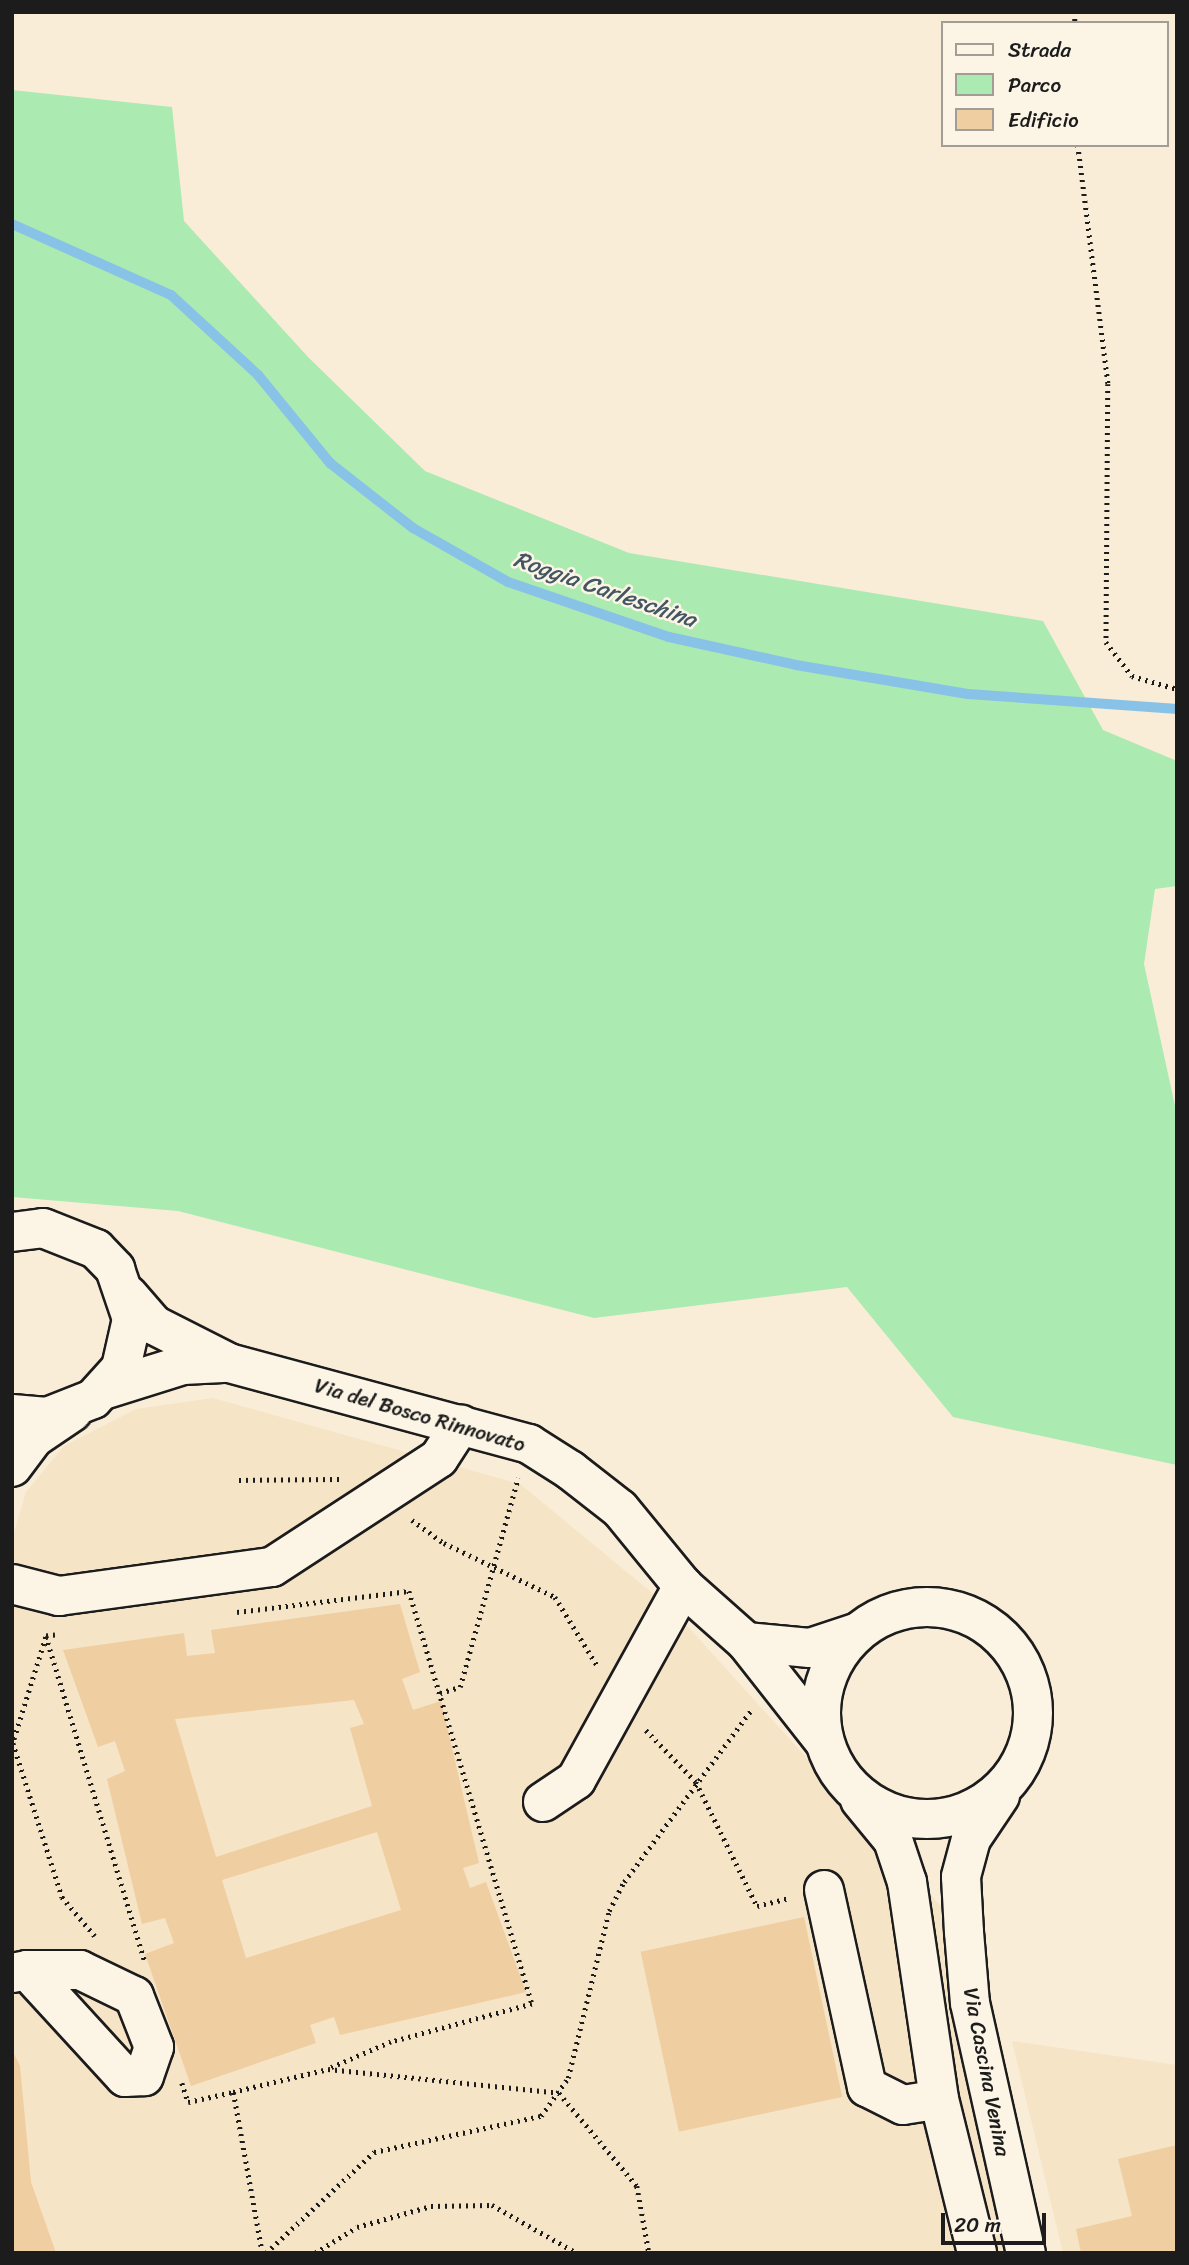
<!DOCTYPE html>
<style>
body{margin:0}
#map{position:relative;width:1189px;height:2265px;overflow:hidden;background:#f9edd7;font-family:Sriracha,sans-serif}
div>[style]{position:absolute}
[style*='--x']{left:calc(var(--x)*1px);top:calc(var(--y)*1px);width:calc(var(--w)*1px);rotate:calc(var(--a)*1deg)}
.built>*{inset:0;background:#f6e4c7}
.green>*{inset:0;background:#abeab1}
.stream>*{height:10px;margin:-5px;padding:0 5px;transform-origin:5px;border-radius:5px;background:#88c3e7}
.building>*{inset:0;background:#efcea1;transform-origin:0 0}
.path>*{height:4.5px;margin-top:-2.25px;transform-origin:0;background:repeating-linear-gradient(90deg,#1c1c1c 0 2px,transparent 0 7px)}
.roads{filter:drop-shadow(2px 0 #1c1c1c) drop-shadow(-2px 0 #1c1c1c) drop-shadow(0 2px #1c1c1c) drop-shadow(0 -2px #1c1c1c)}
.minor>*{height:38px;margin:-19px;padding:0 19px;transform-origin:19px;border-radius:19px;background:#fcf5e5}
.minor>.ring{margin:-19px;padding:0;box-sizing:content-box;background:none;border:38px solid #fcf5e5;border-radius:50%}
span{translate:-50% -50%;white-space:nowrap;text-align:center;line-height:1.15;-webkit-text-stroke:5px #fcf5e5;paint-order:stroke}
.street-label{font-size:21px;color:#1c1c1c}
.water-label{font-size:23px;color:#425663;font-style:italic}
.frame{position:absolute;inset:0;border:14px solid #1c1c1c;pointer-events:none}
.legend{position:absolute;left:941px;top:21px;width:228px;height:126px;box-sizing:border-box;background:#fcf5e5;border:2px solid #a29e95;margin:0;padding:9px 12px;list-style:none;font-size:21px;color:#1c1c1c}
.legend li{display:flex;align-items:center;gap:14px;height:35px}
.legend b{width:35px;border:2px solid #a29e95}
.scale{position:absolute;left:941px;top:2213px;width:105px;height:32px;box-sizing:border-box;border:4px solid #1c1c1c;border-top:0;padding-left:9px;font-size:21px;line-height:24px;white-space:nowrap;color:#1c1c1c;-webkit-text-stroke:5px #fcf5e5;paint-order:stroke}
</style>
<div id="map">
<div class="built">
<i style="clip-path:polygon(213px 1398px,520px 1484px,673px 1610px,964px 1932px,1026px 2253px,12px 2253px,12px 1539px,26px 1492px,64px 1446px,136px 1409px)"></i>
<i style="clip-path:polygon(1012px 2041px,1177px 2065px,1177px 2253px,1063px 2253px)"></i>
</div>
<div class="green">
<i style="clip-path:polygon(12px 90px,172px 107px,184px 221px,308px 357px,425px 471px,629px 553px,1043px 621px,1103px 730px,1177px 761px,1177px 886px,1155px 889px,1144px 964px,1177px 1115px,1177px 1465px,953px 1417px,847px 1287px,594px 1318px,178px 1211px,12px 1197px)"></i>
</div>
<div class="stream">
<i style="--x:12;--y:224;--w:174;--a:24.1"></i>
<i style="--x:171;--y:295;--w:118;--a:42.6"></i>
<i style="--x:258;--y:375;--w:114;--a:50.7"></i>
<i style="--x:330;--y:463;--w:105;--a:38.1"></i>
<i style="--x:413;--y:528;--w:109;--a:29.6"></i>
<i style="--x:508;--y:582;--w:170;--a:18.9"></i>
<i style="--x:669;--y:637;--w:130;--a:12.4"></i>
<i style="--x:796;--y:665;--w:174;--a:9.6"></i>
<i style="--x:968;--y:694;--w:210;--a:4.1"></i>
</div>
<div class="building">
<i style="clip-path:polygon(evenodd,400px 1604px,420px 1672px,402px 1679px,413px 1710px,441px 1701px,479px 1863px,463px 1868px,470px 1888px,486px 1882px,526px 1992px,340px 2035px,334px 2017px,310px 2025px,316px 2043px,191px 2086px,145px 1954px,174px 1943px,165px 1918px,142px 1924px,107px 1779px,125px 1771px,115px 1741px,98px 1747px,63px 1650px,184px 1633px,187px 1656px,215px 1653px,211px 1630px,400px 1604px,354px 1700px,364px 1724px,350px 1728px,372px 1806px,216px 1857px,175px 1719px,354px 1700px,400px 1604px,377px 1832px,401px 1910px,246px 1958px,222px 1880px,377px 1832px)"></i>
<i style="left:804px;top:1917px;width:184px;height:167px;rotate:78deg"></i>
<i style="clip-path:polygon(12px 2050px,20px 2066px,31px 2182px,56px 2253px,12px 2253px)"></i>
<i style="clip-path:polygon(1177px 2145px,1177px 2253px,1081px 2253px,1076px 2229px,1132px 2216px,1118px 2159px)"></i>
</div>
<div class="path">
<i style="--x:1075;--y:12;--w:11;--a:90"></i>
<i style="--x:1078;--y:145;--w:241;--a:82.8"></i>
<i style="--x:1108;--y:384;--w:258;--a:90.4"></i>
<i style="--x:1106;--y:642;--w:43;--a:52.6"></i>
<i style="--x:1132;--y:676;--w:47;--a:16.1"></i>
<i style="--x:239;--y:1480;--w:100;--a:-0.6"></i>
<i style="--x:412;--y:1520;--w:39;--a:36"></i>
<i style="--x:444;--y:1543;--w:123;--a:25.9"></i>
<i style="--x:555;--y:1597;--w:80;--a:58.3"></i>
<i style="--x:237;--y:1612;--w:173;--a:-7"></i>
<i style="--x:409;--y:1591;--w:431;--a:73.4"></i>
<i style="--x:532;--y:2004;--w:146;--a:164.9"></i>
<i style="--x:391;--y:2042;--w:69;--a:156.8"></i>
<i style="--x:55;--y:1635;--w:9;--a:174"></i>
<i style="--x:46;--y:1636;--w:340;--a:73.1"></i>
<i style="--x:46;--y:1637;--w:111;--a:107.3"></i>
<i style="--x:13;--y:1743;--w:162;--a:72.3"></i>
<i style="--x:62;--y:1897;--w:51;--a:49.8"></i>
<i style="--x:440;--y:1693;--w:21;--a:-17"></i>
<i style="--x:460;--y:1687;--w:217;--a:-74.5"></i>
<i style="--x:646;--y:1730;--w:72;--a:46.1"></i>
<i style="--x:696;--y:1782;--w:138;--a:63.8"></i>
<i style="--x:757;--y:1906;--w:34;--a:-14"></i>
<i style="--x:182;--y:2083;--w:20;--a:72"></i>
<i style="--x:188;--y:2102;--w:46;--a:-12.5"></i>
<i style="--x:262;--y:2253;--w:164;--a:-100.2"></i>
<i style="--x:233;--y:2092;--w:98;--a:-13.6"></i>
<i style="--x:328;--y:2069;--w:232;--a:5.9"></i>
<i style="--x:559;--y:2093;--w:121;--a:50"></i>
<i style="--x:637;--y:2186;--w:68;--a:79.8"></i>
<i style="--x:266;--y:2253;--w:148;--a:-43.1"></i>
<i style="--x:374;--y:2152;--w:171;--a:-12.2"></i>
<i style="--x:541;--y:2116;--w:47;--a:-54.6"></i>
<i style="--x:568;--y:2078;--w:172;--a:-76.2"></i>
<i style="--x:609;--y:1911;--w:33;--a:-63"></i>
<i style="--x:624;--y:1882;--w:215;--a:-53.5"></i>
<i style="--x:315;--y:2253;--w:49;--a:-31.8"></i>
<i style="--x:357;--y:2227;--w:77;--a:-15.8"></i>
<i style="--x:431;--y:2206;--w:61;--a:-0.9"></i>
<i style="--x:492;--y:2205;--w:98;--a:29.5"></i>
</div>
<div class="roads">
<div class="minor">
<i style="--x:12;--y:1232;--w:31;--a:-7"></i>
<i style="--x:43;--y:1228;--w:57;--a:21.6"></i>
<i style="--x:96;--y:1249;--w:28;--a:46"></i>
<i style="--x:115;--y:1269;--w:53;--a:71.2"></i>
<i style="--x:132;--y:1319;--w:50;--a:102.7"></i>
<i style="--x:121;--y:1368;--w:42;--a:132.1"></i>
<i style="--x:93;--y:1399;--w:49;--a:158.6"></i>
<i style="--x:47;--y:1417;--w:35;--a:-175"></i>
<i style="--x:128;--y:1295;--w:40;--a:49"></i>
<i style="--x:154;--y:1325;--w:84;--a:26.9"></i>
<i style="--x:229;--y:1363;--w:311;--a:15.1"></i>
<i style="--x:529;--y:1444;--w:49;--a:32.4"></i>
<i style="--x:570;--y:1470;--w:63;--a:38"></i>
<i style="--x:620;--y:1509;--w:99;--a:50.7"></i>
<i style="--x:683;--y:1586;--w:84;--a:41.6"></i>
<i style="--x:746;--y:1642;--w:125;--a:51.8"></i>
<i style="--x:106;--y:1389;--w:81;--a:-17.3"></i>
<i style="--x:183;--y:1365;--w:40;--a:-2.9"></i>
<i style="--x:12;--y:1467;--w:38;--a:-53"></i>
<i style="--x:35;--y:1437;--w:45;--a:-34"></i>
<i style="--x:12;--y:1584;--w:49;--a:14.3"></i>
<i style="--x:59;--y:1596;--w:215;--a:-7.8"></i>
<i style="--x:272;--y:1567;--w:199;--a:-33.1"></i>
<i style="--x:439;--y:1458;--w:40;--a:-57.1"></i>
<i class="ring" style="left:821px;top:1607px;width:174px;height:174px"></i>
<i style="--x:746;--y:1642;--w:64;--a:5.4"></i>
<i style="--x:810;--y:1648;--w:47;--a:-18.4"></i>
<i style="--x:1000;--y:1796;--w:52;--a:124"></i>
<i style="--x:971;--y:1839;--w:39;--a:105"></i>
<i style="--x:961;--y:1877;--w:55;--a:86.9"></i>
<i style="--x:964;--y:1932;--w:71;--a:85.2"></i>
<i style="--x:970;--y:2003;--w:256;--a:77.4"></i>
<i style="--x:860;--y:1800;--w:52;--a:50.5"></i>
<i style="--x:893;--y:1840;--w:44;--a:71.6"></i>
<i style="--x:907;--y:1882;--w:219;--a:81.6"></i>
<i style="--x:939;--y:2099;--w:159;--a:76.1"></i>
<i style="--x:543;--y:1802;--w:40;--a:-34"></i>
<i style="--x:576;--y:1780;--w:222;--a:-61.1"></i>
<i style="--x:824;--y:1890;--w:202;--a:77.7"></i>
<i style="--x:867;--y:2087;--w:40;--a:26.6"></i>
<i style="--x:903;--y:2105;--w:36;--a:-9"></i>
<i style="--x:12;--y:1973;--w:15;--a:-11"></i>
<i style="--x:27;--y:1970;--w:53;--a:0"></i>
<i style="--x:80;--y:1970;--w:60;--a:25.7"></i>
<i style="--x:134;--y:1996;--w:55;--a:68.6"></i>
<i style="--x:154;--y:2047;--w:31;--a:109"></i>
<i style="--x:144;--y:2076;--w:19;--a:177"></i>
<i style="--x:125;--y:2077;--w:145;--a:-132.5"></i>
</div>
</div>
<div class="street-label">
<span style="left:420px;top:1415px;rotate:16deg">Via del Bosco Rinnovato</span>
<span style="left:987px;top:2072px;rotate:79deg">Via Cascina Venina</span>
</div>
<div class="water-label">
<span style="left:605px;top:590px;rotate:19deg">Roggia Carleschina</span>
</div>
<div class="frame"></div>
<ul class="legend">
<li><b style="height:9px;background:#fcf5e5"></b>Strada</li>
<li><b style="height:19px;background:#abeab1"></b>Parco</li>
<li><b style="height:19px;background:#efcea1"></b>Edificio</li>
</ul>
<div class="scale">20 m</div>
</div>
